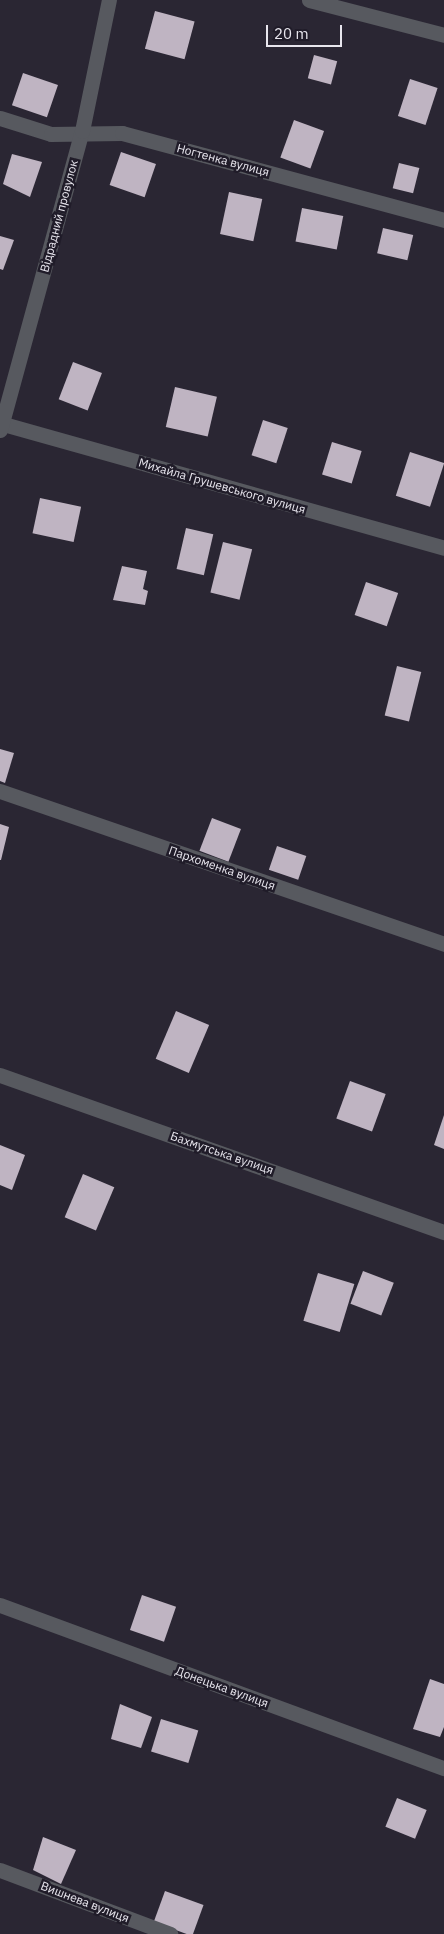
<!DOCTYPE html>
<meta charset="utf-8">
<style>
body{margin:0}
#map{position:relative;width:444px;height:1934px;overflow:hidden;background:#2a2633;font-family:"IBM Plex Sans",sans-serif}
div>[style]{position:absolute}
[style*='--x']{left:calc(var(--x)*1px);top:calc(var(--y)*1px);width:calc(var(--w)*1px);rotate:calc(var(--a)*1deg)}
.building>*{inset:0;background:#bfb4c2;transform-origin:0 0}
.minor>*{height:15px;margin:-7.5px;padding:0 7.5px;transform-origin:7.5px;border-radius:7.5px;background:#57595f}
span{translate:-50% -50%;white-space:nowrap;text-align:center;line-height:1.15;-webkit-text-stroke:5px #201c29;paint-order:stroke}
.street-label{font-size:12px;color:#e8e6ee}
.scale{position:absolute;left:266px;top:25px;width:76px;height:22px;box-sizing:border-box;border:2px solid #e8e6ee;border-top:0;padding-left:6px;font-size:15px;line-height:18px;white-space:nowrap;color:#e8e6ee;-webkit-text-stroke:4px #201c29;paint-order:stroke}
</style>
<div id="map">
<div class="building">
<i style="left:155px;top:11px;width:41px;height:39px;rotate:15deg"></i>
<i style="left:314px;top:55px;width:24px;height:24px;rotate:15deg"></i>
<i style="left:23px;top:73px;width:37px;height:34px;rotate:19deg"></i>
<i style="left:410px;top:79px;width:29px;height:39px;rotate:18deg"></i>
<i style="left:294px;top:120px;width:32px;height:40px;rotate:20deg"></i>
<i style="left:121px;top:152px;width:37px;height:35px;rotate:19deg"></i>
<i style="clip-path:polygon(12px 154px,42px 162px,30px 197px,3px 184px)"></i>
<i style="left:399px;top:163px;width:21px;height:26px;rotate:14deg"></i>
<i style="left:229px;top:192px;width:34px;height:43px;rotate:12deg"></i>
<i style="left:302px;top:208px;width:42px;height:34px;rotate:11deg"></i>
<i style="left:383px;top:228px;width:31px;height:26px;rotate:13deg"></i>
<i style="clip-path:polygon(0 236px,14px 240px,3px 270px,0 269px)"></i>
<i style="left:73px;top:362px;width:31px;height:40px;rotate:21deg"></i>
<i style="left:175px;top:387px;width:43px;height:41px;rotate:13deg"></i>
<i style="left:263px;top:420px;width:26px;height:37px;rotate:18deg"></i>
<i style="left:332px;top:442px;width:31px;height:34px;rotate:17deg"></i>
<i style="left:410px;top:452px;width:36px;height:46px;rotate:18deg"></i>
<i style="left:40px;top:498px;width:42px;height:36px;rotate:12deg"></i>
<i style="left:186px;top:528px;width:28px;height:42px;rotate:13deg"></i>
<i style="left:223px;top:542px;width:30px;height:52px;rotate:14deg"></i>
<i style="clip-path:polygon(122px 566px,147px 571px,143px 589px,148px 591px,145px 605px,113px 600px)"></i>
<i style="left:366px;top:582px;width:34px;height:35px;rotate:19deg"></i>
<i style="left:397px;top:666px;width:25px;height:51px;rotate:14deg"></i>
<i style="clip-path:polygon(0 749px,14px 753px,5px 783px,0 781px)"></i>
<i style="left:212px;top:818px;width:31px;height:35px;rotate:21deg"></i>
<i style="clip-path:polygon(0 824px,9px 827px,1px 860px,0 860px)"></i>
<i style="left:277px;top:846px;width:31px;height:25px;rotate:19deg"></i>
<i style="left:176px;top:1011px;width:36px;height:52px;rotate:23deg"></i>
<i style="left:350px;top:1081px;width:38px;height:40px;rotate:20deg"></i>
<i style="clip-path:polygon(444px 1115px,444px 1149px,434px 1145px)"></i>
<i style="clip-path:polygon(0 1145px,25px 1155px,12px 1190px,0 1185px)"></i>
<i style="left:83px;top:1174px;width:34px;height:47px;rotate:23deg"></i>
<i style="left:363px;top:1271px;width:33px;height:35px;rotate:21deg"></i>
<i style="left:318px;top:1273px;width:38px;height:50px;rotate:17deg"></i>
<i style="left:142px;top:1595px;width:36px;height:37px;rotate:19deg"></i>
<i style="clip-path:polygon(430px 1679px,444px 1684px,444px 1727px,440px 1737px,413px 1729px)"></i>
<i style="clip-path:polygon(120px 1704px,152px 1717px,141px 1748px,111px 1739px)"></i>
<i style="left:161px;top:1719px;width:39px;height:34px;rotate:17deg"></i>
<i style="left:397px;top:1798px;width:32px;height:31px;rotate:22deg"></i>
<i style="clip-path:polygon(43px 1837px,76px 1850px,61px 1884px,33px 1870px)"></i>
<i style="left:165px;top:1891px;width:41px;height:33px;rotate:20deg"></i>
</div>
<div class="minor">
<i style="--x:309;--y:0;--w:139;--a:14.5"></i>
<i style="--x:0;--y:118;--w:53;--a:17.4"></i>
<i style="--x:51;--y:134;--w:71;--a:-0.8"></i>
<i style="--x:122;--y:133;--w:334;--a:15.1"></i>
<i style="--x:0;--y:423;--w:461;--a:15.7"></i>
<i style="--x:0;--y:430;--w:310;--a:-74.7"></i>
<i style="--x:82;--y:131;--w:134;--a:-78.4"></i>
<i style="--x:0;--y:791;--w:470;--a:19"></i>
<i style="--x:0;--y:1075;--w:471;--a:19.5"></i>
<i style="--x:0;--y:1605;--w:473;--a:20.2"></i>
<i style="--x:0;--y:1870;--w:182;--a:20.6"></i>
</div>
<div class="street-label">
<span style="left:223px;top:160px;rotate:15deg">Ногтенка вулиця</span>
<span style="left:59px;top:216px;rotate:-75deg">Відрадний провулок</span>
<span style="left:222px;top:486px;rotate:16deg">Михайла Грушевського вулиця</span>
<span style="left:222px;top:868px;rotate:19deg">Пархоменка вулиця</span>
<span style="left:222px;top:1153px;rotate:19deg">Бахмутська вулиця</span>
<span style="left:222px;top:1687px;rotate:20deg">Донецька вулиця</span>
<span style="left:85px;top:1902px;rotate:21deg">Вишнева вулиця</span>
</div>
<div class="scale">20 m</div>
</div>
